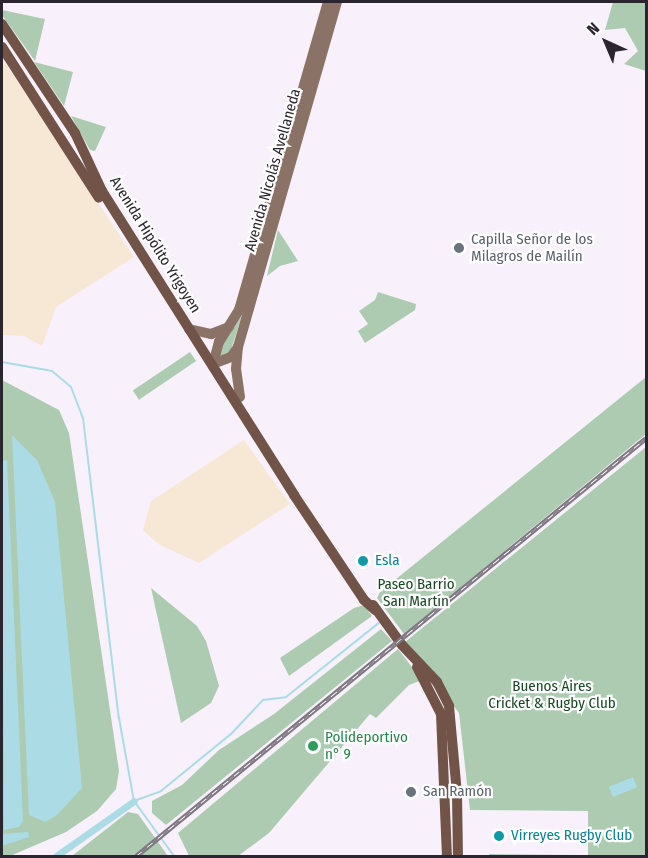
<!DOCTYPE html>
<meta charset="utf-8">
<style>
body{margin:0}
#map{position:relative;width:648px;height:858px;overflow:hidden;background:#f8f1fc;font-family:"Fira Sans Condensed",sans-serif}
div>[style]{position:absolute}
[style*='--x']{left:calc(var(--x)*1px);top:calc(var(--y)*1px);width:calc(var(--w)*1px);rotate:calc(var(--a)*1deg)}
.industrial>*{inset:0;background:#f7e7d5}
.green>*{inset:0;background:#accbb0;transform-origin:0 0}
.water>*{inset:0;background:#abdce5;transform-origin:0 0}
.stream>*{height:2px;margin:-1px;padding:0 1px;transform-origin:1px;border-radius:1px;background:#abdce5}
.canal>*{height:7px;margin:-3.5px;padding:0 3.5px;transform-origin:3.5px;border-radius:3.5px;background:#abdce5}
.secondary>*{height:10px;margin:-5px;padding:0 5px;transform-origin:5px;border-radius:5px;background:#8b7267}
.primary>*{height:10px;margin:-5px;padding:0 5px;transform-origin:5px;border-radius:5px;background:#715447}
.rail>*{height:4.5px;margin-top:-2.25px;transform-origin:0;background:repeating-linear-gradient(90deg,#fff 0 7px,#7d7681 0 14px);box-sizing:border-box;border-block:2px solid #7d7681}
.dots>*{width:16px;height:16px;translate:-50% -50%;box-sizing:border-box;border:3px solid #fff;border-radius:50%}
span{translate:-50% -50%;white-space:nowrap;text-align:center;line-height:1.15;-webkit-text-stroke:4.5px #fff;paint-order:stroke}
.street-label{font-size:15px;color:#2b252f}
.worship-label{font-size:15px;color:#5b616d}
.left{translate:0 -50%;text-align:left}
.culture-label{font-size:15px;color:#0d838f}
.park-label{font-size:15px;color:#184823}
.leisure-label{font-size:15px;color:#27864d}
.frame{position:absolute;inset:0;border:3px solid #2b252f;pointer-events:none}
.north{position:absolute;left:576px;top:12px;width:60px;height:60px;-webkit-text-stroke:4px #fff;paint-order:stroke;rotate:316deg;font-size:16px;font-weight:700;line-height:24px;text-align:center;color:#2b252f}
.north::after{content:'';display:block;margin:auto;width:21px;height:27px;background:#2b252f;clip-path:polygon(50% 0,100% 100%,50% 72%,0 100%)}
</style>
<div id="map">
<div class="industrial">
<i style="clip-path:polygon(2px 58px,134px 257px,56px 307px,42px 346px,24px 336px,2px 335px)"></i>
<i style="clip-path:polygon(244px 440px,290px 504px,199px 563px,158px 544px,143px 530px,151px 501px)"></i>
</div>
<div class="green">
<i style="clip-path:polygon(613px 2px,646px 2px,646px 71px,624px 64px,638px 51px,625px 28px,605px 30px)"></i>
<i style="clip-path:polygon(2px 10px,45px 19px,35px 61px,2px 15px)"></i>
<i style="clip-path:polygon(34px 62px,73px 72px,64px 106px)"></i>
<i style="clip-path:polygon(71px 116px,106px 127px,95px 151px,90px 150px)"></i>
<i style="clip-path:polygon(278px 230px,298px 261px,280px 266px,267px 276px)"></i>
<i style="clip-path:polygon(378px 292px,416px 304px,415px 310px,365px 343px,358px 331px,368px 324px,359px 311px,375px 300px)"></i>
<i style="clip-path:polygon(242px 315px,230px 353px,217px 359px,219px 350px)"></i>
<i style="left:190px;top:352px;width:11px;height:69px;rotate:56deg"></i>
<i style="clip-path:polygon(646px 377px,646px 434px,404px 634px,377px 598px,380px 592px)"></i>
<i style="clip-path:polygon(2px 380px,59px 410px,69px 433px,119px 771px,116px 789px,97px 811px,66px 832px,10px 856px,2px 856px)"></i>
<i style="clip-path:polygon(646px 447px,646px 856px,588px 856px,588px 811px,470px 810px,459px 713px,405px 642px)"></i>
<i style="clip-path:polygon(151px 588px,197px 626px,206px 641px,219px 686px,211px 703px,181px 723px)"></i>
<i style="clip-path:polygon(364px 605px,372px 616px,289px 676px,280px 658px,354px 608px)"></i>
<i style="clip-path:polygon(381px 629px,392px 641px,166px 825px,152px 813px,152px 801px,182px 785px,219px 750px,274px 714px)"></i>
<i style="clip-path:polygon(398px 649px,422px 680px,409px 685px,376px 718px,370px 714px,269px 833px,238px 856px,189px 856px,178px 833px)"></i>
<i style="clip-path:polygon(128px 812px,138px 814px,168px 856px,72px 856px)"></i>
<i style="clip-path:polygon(489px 854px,580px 855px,580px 856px,489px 856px)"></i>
</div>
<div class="water">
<i style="clip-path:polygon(12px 435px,37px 460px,55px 502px,82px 788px,56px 816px,45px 822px,29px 815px)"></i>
<i style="clip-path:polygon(7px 460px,23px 821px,19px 827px,4px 830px,2px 461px)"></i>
<i style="left:633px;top:777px;width:11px;height:26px;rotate:68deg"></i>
<i style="clip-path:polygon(28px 832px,29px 837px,2px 846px,2px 834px)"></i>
</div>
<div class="stream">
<i style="--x:2;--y:362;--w:51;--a:10.2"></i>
<i style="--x:52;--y:371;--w:25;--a:40"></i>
<i style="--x:71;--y:387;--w:33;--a:69"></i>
<i style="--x:83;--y:418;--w:302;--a:83.2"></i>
<i style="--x:119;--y:718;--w:84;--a:79.8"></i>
<i style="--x:134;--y:801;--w:68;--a:54"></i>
<i style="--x:134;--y:801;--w:29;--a:-20"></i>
<i style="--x:161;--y:791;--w:90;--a:-39.2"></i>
<i style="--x:231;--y:734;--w:47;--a:-46.7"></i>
<i style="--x:263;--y:700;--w:23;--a:-7"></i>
<i style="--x:286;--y:697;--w:120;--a:-38.6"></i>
</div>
<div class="canal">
<i style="--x:56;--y:856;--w:95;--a:-35.2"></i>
</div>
<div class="secondary">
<i style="--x:189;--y:329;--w:23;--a:13"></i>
<i style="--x:211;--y:334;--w:19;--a:-21"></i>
<i style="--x:238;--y:347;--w:12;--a:125"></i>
<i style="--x:231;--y:357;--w:19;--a:159"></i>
<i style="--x:213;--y:364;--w:23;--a:-75"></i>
<i style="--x:219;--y:342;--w:38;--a:-58"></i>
<i style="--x:239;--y:310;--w:321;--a:-73.9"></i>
<i style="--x:240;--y:397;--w:28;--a:-98"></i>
<i style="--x:236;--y:369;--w:22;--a:-85"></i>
<i style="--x:238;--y:347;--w:359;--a:-74"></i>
</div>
<div class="primary">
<i style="--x:2;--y:24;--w:131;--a:56.2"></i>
<i style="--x:75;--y:133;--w:64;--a:65"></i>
<i style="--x:102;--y:191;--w:360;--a:57.7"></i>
<i style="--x:294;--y:495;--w:126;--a:56.3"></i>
<i style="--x:364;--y:600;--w:15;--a:42"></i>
<i style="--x:2;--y:47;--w:179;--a:57.3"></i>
<i style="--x:373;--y:605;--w:49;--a:54.1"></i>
<i style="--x:402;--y:645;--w:51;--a:46.6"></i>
<i style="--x:437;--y:682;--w:27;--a:63"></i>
<i style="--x:449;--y:706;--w:88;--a:84.8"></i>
<i style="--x:457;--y:794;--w:62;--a:89.1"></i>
<i style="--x:417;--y:667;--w:53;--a:62.9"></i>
<i style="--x:441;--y:714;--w:142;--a:87.6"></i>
</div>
<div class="rail">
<i style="--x:136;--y:856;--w:659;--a:-39.34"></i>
</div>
<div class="dots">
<i style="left:459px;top:248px;background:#6b7280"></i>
<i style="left:363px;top:561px;background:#0f9aa8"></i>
<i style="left:313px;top:746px;background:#2e9e5b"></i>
<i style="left:411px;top:792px;background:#6b7280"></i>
<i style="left:499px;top:836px;background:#0f9aa8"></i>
</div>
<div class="street-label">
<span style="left:273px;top:170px;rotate:-74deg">Avenida Nicolás Avellaneda</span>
<span style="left:155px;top:245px;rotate:58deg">Avenida Hipólito Yrigoyen</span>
</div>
<div class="worship-label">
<span class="left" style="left:471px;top:248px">Capilla Señor de los<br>Milagros de Mailín</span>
<span class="left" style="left:423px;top:792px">San Ramón</span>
</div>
<div class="culture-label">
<span class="left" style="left:375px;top:561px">Esla</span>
<span class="left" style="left:511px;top:836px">Virreyes Rugby Club</span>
</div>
<div class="park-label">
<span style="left:416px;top:593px">Paseo Barrio<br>San Martín</span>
<span style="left:552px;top:695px">Buenos Aires<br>Cricket &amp; Rugby Club</span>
</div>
<div class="leisure-label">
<span class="left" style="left:325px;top:746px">Polideportivo<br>n° 9</span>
</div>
<div class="frame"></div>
<div class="north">N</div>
</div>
